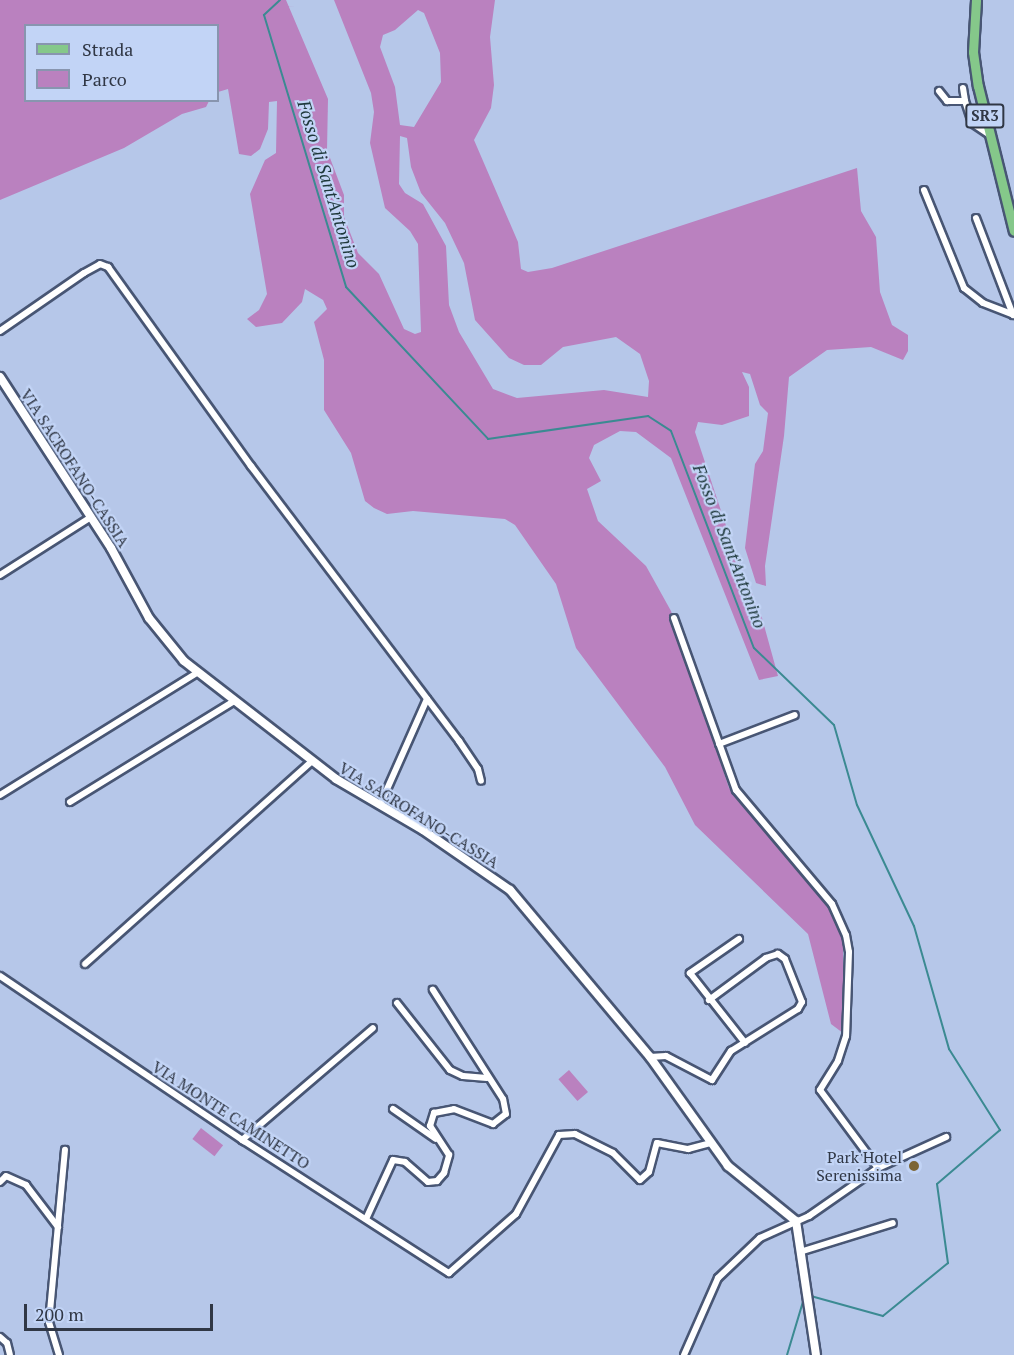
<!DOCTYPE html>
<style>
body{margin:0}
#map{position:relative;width:1014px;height:1355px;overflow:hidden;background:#b6c7e9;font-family:"PT Serif",serif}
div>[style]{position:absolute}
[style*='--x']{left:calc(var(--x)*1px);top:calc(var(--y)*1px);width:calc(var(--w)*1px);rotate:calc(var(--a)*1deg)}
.green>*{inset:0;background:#ba81bf;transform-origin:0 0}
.stream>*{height:2px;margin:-1px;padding:0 1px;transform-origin:1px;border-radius:1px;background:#3b8a92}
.roads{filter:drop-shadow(2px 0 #485674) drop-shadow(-2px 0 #485674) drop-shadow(0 2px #485674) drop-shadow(0 -2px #485674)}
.minor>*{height:6px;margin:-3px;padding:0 3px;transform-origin:3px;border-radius:3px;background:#fff}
.tertiary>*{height:8px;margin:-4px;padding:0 4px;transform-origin:4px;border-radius:4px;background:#fff}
.primary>*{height:9px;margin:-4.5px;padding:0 4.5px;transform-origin:4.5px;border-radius:4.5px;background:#85c88a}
.dots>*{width:16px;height:16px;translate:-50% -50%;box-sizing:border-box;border:3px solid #c2d4f6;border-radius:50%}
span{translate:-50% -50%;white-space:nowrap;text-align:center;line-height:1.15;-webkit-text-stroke:4.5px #c2d4f6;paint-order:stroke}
.shield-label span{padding:2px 4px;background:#c2d4f6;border:2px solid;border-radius:4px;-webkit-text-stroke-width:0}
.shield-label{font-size:15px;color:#303745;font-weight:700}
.street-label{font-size:16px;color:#303745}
.poi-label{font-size:16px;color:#303745}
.right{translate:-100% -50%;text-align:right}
.water-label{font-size:18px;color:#1e383b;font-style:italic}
.legend{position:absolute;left:24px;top:24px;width:195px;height:78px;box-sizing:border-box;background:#c2d4f6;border:2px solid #8895af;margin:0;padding:8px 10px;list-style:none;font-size:18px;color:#303745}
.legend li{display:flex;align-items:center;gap:12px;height:30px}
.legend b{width:30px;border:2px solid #8895af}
.scale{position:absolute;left:24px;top:1304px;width:189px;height:27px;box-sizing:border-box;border:3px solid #303745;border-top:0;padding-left:8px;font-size:18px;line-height:21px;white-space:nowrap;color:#303745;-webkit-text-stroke:4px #c2d4f6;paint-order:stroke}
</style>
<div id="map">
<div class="green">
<i style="clip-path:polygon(evenodd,0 0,286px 0,328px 99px,327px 150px,344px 195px,344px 217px,358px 253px,379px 274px,404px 329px,415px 334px,421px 332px,418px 244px,410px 231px,385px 208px,370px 143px,374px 112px,371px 93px,334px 0,495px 0,490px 37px,494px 85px,491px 108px,474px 140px,518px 242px,521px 269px,528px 272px,552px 268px,857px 168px,861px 211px,876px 237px,880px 292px,892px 325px,908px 335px,908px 351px,903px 360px,871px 347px,827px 350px,789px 377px,784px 436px,765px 566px,766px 586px,756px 583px,745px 548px,755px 464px,763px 451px,768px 413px,760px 405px,750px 374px,742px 372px,749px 387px,749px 416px,722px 425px,698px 422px,695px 432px,733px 547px,762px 618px,778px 676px,759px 680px,671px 458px,636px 432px,620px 431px,594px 445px,589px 458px,601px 481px,587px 489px,598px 521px,646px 566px,671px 611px,729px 788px,832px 907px,843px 935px,843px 1033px,831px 1024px,808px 934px,695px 825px,665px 767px,576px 648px,556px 584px,515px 525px,505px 519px,413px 511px,387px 514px,374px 508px,365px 501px,351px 453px,324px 410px,324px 360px,314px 322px,327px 309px,323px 300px,305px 289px,302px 302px,282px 323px,256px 327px,247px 319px,259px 310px,267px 294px,250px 194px,265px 160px,276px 153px,277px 101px,269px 102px,268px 129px,260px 149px,251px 156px,239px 154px,228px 89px,218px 92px,218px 26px,26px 26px,26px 100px,209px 101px,206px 107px,182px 114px,124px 148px,0 200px,0 0,418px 10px,424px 13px,440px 53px,441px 82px,414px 127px,400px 125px,395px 87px,380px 47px,383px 35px,395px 30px,418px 10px,0 0,400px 136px,407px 138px,411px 167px,421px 193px,445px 223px,464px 263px,475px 320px,509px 358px,524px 365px,541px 365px,563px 347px,616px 337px,640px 354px,649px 381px,648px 397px,604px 390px,517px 398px,493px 389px,459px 332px,449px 305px,446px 246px,423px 204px,405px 193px,399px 184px,400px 136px)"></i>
<i style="left:569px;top:1070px;width:29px;height:14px;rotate:49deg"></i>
<i style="left:201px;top:1128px;width:28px;height:14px;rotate:38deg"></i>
</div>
<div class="stream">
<i style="--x:280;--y:0;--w:22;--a:137"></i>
<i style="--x:264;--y:15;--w:284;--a:73.2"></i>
<i style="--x:346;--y:287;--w:208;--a:46.9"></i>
<i style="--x:488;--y:439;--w:162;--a:-8.2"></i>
<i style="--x:648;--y:416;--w:27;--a:33"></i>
<i style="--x:671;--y:431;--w:232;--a:69.1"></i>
<i style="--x:754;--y:648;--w:111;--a:43.9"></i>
<i style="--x:834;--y:725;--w:83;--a:74"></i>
<i style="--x:857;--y:805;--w:134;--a:64.8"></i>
<i style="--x:914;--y:926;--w:128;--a:74.1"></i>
<i style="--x:949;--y:1049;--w:96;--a:57.8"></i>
<i style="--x:1000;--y:1130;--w:83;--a:139.4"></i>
<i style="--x:937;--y:1184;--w:80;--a:82.1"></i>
<i style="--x:948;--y:1263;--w:84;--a:140.8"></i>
<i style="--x:883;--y:1316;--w:75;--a:-164.5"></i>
<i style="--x:787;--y:1355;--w:63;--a:-73.3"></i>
</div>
<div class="roads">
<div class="minor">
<i style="--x:963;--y:88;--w:13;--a:81"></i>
<i style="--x:939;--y:91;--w:13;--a:51"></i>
<i style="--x:947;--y:101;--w:18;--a:0"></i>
<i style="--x:965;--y:101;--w:23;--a:72"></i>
<i style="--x:972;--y:123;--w:22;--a:34"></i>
<i style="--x:924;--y:190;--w:106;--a:67.8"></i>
<i style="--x:964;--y:288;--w:24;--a:38"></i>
<i style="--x:983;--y:303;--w:33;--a:21"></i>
<i style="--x:976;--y:218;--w:104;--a:69.1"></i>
<i style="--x:0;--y:331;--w:102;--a:-34.6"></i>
<i style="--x:84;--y:273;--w:18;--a:-29"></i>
<i style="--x:100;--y:264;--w:9;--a:21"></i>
<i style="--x:108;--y:267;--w:245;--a:54.3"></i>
<i style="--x:251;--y:466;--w:345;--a:52.9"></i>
<i style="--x:459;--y:741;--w:34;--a:56"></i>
<i style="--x:478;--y:769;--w:12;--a:76"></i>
<i style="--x:0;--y:575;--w:108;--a:-32.5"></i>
<i style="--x:674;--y:618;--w:183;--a:70.2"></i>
<i style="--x:736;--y:790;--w:149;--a:49.9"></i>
<i style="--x:832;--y:904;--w:34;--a:66"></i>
<i style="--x:846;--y:935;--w:17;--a:80"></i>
<i style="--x:849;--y:952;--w:84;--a:92"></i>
<i style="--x:846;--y:1036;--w:26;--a:108"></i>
<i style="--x:838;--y:1061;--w:34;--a:122"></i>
<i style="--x:820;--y:1090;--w:97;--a:53.4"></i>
<i style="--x:719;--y:744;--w:81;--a:-20.9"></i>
<i style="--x:0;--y:795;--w:232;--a:-31.8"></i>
<i style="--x:70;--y:802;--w:193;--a:-31.6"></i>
<i style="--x:380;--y:805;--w:116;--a:-66.1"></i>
<i style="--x:739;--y:939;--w:60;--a:145.2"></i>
<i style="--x:690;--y:973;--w:89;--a:51.8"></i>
<i style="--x:85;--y:964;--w:305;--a:-41.8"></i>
<i style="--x:0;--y:976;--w:295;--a:34.1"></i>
<i style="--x:244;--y:1141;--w:244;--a:32.8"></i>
<i style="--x:449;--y:1273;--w:89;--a:-41.4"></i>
<i style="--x:516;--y:1214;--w:90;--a:-61.4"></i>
<i style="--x:559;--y:1135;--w:16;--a:-4"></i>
<i style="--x:575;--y:1134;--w:42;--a:26.6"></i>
<i style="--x:613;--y:1153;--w:38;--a:45"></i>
<i style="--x:640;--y:1180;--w:12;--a:-42"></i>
<i style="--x:649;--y:1172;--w:30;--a:-75"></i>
<i style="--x:657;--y:1143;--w:32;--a:11"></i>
<i style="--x:688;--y:1149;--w:23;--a:-15"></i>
<i style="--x:397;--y:1003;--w:85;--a:51.7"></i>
<i style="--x:450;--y:1070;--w:14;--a:25"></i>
<i style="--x:463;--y:1076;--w:24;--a:5"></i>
<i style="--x:650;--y:1057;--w:16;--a:-4"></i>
<i style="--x:666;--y:1056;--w:52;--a:27.6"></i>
<i style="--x:712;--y:1080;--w:35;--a:-57"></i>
<i style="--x:731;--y:1051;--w:79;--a:-32.1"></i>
<i style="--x:798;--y:1009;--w:8;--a:-60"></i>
<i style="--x:802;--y:1002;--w:46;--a:-111.6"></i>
<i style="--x:785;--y:959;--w:9;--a:-144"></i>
<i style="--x:778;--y:954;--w:13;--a:162"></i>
<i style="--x:766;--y:958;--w:71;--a:143.6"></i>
<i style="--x:393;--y:1109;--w:52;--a:34.9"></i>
<i style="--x:242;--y:1140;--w:172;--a:-40.5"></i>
<i style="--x:0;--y:1182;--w:8;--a:-45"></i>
<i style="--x:6;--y:1176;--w:22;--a:24"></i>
<i style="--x:26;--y:1185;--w:53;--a:52.7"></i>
<i style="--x:366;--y:1219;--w:65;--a:-65.4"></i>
<i style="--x:393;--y:1160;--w:12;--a:9"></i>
<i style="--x:405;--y:1162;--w:30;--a:41"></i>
<i style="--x:428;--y:1182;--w:9;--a:-6"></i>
<i style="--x:437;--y:1181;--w:11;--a:-49"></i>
<i style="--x:444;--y:1173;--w:19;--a:-74"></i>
<i style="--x:449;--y:1155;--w:35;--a:-123"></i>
<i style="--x:430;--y:1126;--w:14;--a:-73"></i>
<i style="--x:434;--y:1113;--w:20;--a:-11"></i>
<i style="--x:454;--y:1109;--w:42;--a:21"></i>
<i style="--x:493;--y:1124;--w:16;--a:-38"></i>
<i style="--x:506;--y:1114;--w:15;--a:-101"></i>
<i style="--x:503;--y:1099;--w:130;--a:-122.7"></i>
<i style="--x:803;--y:1251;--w:94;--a:-17.3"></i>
<i style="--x:0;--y:1337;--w:9;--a:41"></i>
<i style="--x:7;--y:1343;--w:12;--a:76"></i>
<i style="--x:59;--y:1355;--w:34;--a:-107"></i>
<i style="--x:49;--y:1322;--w:173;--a:-84.7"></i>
<i style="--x:684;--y:1355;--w:84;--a:-66.2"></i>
<i style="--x:718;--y:1278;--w:58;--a:-43.6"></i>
<i style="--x:760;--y:1238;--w:54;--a:-24.2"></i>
<i style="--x:809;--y:1216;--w:84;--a:-34.8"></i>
<i style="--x:878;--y:1168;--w:75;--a:-24.5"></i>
</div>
<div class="tertiary">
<i style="--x:0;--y:377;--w:204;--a:57"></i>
<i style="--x:111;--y:548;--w:80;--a:61.5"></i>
<i style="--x:149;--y:618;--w:55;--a:50.9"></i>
<i style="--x:184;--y:661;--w:192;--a:37.8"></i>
<i style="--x:336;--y:779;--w:101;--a:30.4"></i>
<i style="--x:423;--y:830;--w:106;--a:34.6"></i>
<i style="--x:510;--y:890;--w:218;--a:50"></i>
<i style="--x:650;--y:1057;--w:134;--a:54.4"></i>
<i style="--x:728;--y:1166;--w:87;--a:39"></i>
<i style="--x:796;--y:1221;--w:135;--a:81.5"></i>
</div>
<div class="primary">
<i style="--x:976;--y:0;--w:52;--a:93.3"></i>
<i style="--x:973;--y:52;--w:34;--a:82"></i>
<i style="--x:978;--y:86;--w:149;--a:76.1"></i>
</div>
</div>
<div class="dots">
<i style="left:914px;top:1166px;background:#7c6535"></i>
</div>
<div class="shield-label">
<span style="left:985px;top:116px">SR3</span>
</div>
<div class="street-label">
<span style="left:75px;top:468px;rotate:57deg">VIA SACROFANO-CASSIA</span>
<span style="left:419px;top:815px;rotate:32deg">VIA SACROFANO-CASSIA</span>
<span style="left:231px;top:1115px;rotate:33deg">VIA MONTE CAMINETTO</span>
</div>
<div class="poi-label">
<span class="right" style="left:902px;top:1166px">Park Hotel<br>Serenissima</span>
</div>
<div class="water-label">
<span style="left:329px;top:184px;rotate:73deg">Fosso di Sant'Antonino</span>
<span style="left:730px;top:546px;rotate:69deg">Fosso di Sant'Antonino</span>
</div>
<ul class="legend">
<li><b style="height:8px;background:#85c88a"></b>Strada</li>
<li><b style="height:16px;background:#ba81bf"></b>Parco</li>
</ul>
<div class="scale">200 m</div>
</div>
